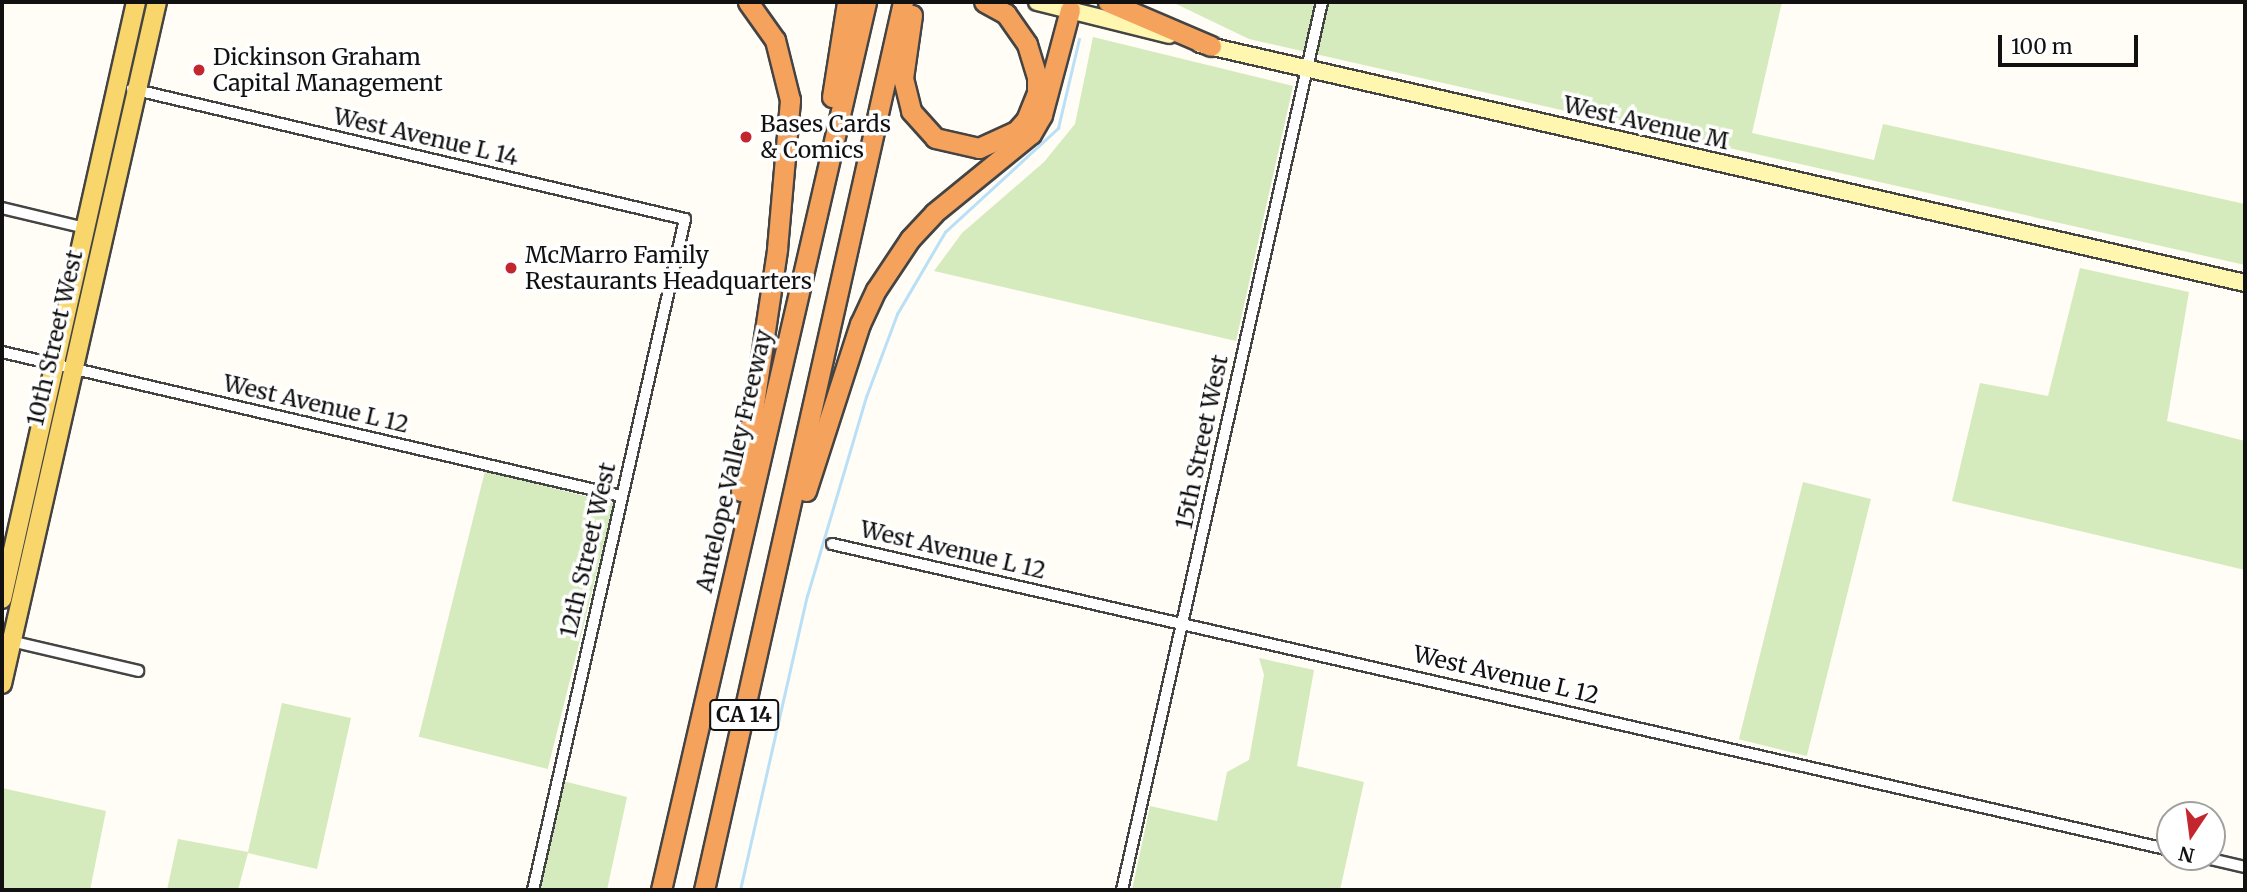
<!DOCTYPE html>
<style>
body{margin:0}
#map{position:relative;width:2247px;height:892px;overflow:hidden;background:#fffdf5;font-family:Merriweather,serif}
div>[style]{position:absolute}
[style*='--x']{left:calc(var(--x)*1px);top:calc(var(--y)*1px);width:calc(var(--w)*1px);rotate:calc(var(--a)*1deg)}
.green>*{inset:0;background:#d5ebbd;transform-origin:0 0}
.stream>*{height:2.5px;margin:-1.25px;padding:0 1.25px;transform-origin:1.25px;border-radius:1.25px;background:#b9e0f7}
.roads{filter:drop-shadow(2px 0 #444) drop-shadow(-2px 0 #444) drop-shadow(0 2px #444) drop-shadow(0 -2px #444)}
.minor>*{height:10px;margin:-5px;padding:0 5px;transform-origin:5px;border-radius:5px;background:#fff}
.secondary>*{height:16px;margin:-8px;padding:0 8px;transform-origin:8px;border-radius:8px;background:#fff6b0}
.primary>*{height:18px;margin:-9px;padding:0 9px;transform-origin:9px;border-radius:9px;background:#f9d66b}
.motorway>*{height:19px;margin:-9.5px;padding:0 9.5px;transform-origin:9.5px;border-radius:9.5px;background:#f5a25d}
.dots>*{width:19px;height:19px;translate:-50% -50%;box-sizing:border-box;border:4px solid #fff;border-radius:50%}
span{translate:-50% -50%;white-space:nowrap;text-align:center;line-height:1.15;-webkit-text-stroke:7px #fff;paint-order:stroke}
.shield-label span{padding:2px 5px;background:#fff;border:2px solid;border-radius:5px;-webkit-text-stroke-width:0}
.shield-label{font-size:21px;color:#111;font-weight:700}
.poi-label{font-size:23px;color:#111}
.left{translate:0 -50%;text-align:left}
.street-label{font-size:23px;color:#111}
.frame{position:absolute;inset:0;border:4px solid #111;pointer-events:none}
.north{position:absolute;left:2156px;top:801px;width:70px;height:70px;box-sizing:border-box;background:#fff;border:2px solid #a0a0a0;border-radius:50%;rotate:193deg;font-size:19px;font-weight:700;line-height:28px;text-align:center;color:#111}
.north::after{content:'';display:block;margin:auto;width:24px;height:32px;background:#c4262e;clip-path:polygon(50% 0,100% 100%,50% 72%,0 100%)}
.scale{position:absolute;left:1998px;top:35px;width:140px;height:32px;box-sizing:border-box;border:4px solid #111;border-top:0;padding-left:9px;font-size:21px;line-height:24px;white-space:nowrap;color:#111;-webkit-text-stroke:5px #fff;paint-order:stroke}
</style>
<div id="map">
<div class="green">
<i style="clip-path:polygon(1172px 2px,1782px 2px,1752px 133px,1874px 160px,1883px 124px,2245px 204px,2245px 265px,1249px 39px)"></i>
<i style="clip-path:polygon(1093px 37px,1293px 86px,1236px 341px,934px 271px,962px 233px,1044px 162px,1075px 124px)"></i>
<i style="clip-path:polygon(2080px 268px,2189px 292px,2167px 421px,2245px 441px,2245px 570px,1952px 501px,1980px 383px,2048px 396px)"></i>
<i style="left:485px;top:471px;width:133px;height:274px;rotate:14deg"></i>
<i style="left:1803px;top:482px;width:70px;height:265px;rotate:14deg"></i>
<i style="clip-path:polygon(1259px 658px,1314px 670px,1297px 766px,1364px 782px,1340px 890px,1132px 890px,1150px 806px,1217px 821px,1227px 772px,1249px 760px,1264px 675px)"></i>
<i style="clip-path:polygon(282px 703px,351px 718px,317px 869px,248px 853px,238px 890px,167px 890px,178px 839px,248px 852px)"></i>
<i style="clip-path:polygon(563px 781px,627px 797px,607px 890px,540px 890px)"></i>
<i style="clip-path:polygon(2px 788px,106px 811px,90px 890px,2px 890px)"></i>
</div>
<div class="stream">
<i style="--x:740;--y:890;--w:302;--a:-77.2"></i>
<i style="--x:807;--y:596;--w:208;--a:-73.5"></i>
<i style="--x:866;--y:397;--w:89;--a:-69.5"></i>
<i style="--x:897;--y:314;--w:95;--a:-59.7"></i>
<i style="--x:945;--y:232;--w:154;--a:-42.6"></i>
<i style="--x:1058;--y:128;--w:91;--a:-76.7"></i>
</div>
<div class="roads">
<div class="minor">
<i style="--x:132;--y:89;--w:568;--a:13.23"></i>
<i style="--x:685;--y:219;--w:688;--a:102.76"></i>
<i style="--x:2;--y:208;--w:85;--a:13.5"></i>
<i style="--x:2;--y:352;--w:636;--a:13.1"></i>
<i style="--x:832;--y:544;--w:1373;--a:12.88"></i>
<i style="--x:2;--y:639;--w:140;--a:13.2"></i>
<i style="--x:2202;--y:857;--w:44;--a:13.1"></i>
<i style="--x:1122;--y:890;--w:910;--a:-77.31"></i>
</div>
<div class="secondary">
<i style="--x:1037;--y:2;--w:136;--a:14"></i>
<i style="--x:1200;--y:44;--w:1072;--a:12.88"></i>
</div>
<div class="primary">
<i style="--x:2;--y:599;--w:612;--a:-77.35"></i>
<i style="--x:2;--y:684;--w:699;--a:-77.2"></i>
</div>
<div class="motorway">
<i style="--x:1108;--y:2;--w:112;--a:23.1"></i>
<i style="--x:912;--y:15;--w:64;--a:98.1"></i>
<i style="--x:903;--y:78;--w:34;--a:76"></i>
<i style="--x:911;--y:111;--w:36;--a:48"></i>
<i style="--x:935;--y:138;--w:45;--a:12.8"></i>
<i style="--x:979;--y:148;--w:41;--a:-24.7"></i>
<i style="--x:1016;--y:131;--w:15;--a:-48"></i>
<i style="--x:1026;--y:120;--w:29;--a:-68"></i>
<i style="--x:1037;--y:93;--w:16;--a:-90"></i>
<i style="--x:1037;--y:77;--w:34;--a:-107"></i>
<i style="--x:1027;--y:44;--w:37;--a:-125"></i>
<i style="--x:1006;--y:14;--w:25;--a:-151"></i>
<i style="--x:832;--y:97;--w:96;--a:-81"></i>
<i style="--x:741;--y:491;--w:245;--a:-81.5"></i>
<i style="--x:777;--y:249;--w:150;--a:-85"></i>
<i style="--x:790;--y:100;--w:62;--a:-104"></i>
<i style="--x:775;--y:40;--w:47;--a:-125.4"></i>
<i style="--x:806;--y:491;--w:176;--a:-72.1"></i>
<i style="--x:860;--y:324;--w:38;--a:-65"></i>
<i style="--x:876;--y:290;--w:61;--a:-56.3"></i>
<i style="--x:910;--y:239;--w:35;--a:-47"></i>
<i style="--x:934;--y:213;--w:125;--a:-39.2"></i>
<i style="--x:1031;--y:134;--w:22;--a:-60"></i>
<i style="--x:1042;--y:115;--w:109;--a:-75.1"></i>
<i style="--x:661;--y:890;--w:911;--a:-77"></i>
<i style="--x:704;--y:890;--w:910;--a:-77.37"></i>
</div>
</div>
<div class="dots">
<i style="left:199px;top:70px;background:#c4262e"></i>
<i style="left:746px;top:137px;background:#c4262e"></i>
<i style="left:511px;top:268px;background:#c4262e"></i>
</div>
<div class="shield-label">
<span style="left:744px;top:715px">CA 14</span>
</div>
<div class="poi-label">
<span class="left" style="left:213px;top:70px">Dickinson Graham<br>Capital Management</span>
<span class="left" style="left:760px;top:137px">Bases Cards<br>&amp; Comics</span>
<span class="left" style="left:525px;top:268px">McMarro Family<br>Restaurants Headquarters</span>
</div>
<div class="street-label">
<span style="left:1646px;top:123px;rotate:13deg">West Avenue M</span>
<span style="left:426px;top:137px;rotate:13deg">West Avenue L 14</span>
<span style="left:55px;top:338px;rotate:-77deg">10th Street West</span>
<span style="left:316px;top:404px;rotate:13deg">West Avenue L 12</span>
<span style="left:1202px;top:442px;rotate:-78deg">15th Street West</span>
<span style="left:734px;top:461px;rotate:-77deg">Antelope Valley Freeway</span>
<span style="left:588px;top:550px;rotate:-77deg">12th Street West</span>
<span style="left:953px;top:550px;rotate:13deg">West Avenue L 12</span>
<span style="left:1506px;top:675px;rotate:13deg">West Avenue L 12</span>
</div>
<div class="frame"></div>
<div class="north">N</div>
<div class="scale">100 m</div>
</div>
